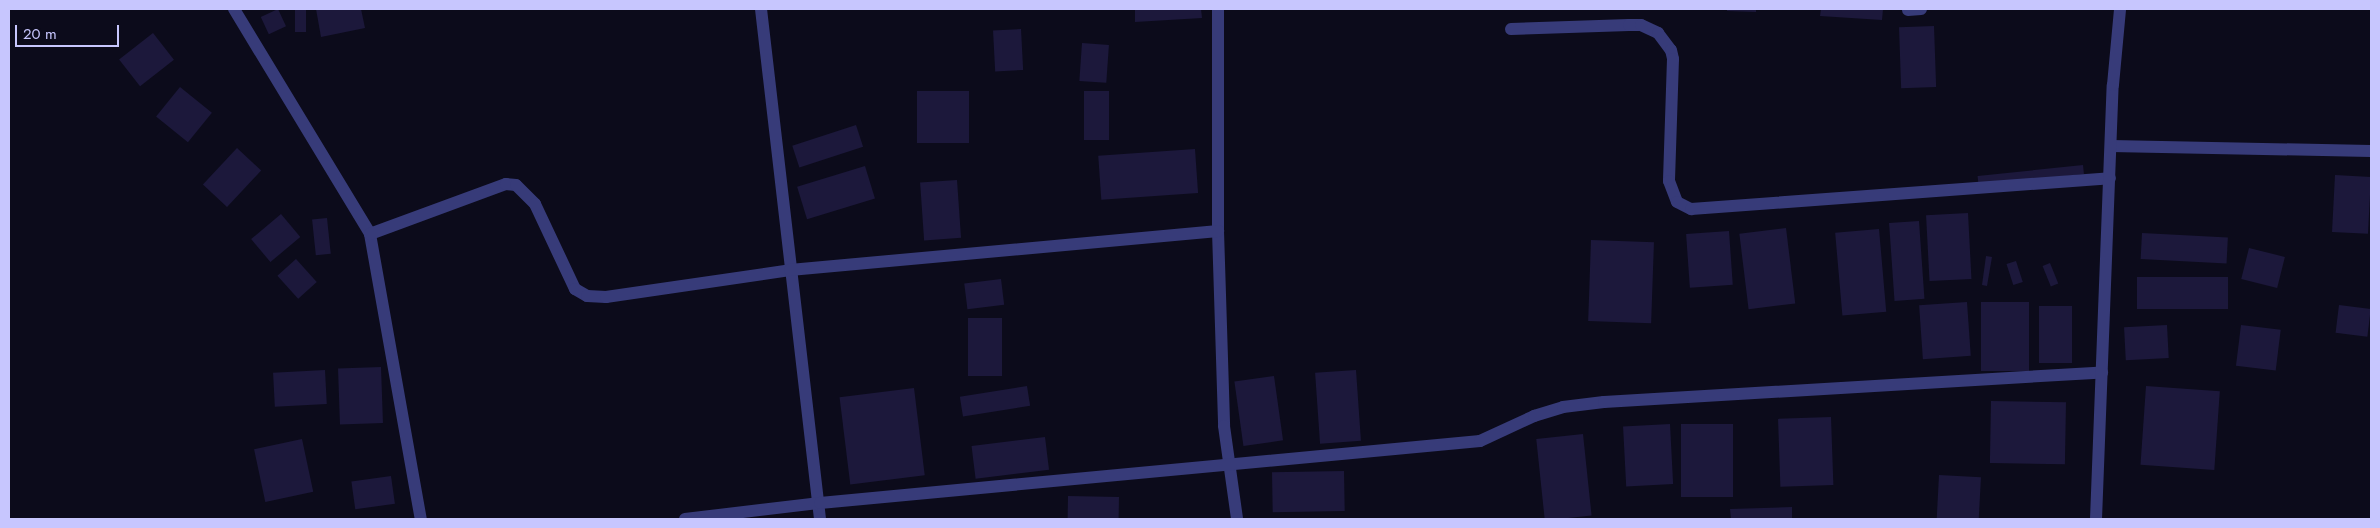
<!DOCTYPE html>
<style>
body{margin:0}
#map{position:relative;width:2380px;height:528px;overflow:hidden;background:#0c0b1b;font-family:Jost,sans-serif}
div>[style]{position:absolute}
[style*='--x']{left:calc(var(--x)*1px);top:calc(var(--y)*1px);width:calc(var(--w)*1px);rotate:calc(var(--a)*1deg)}
.building>*{inset:0;background:#1c183b;transform-origin:0 0}
.street>*{height:12px;margin:-6px;padding:0 6px;transform-origin:6px;border-radius:6px;background:#373b79}
span{translate:-50% -50%;white-space:nowrap;text-align:center;line-height:1.15;-webkit-text-stroke:4.5px #0c0b1b;paint-order:stroke}
.frame{position:absolute;inset:0;border:10px solid #c7c6fe;pointer-events:none}
.scale{position:absolute;left:15px;top:25px;width:104px;height:22px;box-sizing:border-box;border:2px solid #c7c6fe;border-top:0;padding-left:6px;font-size:15px;line-height:18px;white-space:nowrap;color:#c7c6fe;-webkit-text-stroke:4px #0c0b1b;paint-order:stroke}
</style>
<div id="map">
<div class="building">
<i style="left:278px;top:9px;width:19px;height:19px;rotate:65deg"></i>
<i style="left:295px;top:9px;width:11px;height:23px"></i>
<i style="clip-path:polygon(316px 9px,361px 9px,365px 28px,321px 37px)"></i>
<i style="clip-path:polygon(1135px 9px,1201px 9px,1202px 18px,1135px 22px)"></i>
<i style="clip-path:polygon(1727px 9px,1756px 9px,1756px 12px,1727px 11px)"></i>
<i style="clip-path:polygon(1821px 9px,1883px 9px,1882px 20px,1820px 16px)"></i>
<i style="left:1934px;top:26px;width:61px;height:35px;rotate:88deg"></i>
<i style="left:1021px;top:29px;width:41px;height:28px;rotate:87deg"></i>
<i style="left:153px;top:33px;width:34px;height:43px;rotate:52deg"></i>
<i style="left:1082px;top:43px;width:27px;height:38px;rotate:4deg"></i>
<i style="left:180px;top:87px;width:41px;height:38px;rotate:39deg"></i>
<i style="left:917px;top:91px;width:52px;height:52px"></i>
<i style="left:1084px;top:91px;width:25px;height:49px"></i>
<i style="left:856px;top:125px;width:23px;height:67px;rotate:72deg"></i>
<i style="left:237px;top:148px;width:33px;height:50px;rotate:43deg"></i>
<i style="left:1195px;top:149px;width:44px;height:97px;rotate:86deg"></i>
<i style="left:2083px;top:165px;width:9px;height:106px;rotate:84deg"></i>
<i style="left:865px;top:166px;width:34px;height:71px;rotate:73deg"></i>
<i style="left:2335px;top:175px;width:36px;height:57px;rotate:3deg"></i>
<i style="left:957px;top:180px;width:58px;height:37px;rotate:86deg"></i>
<i style="left:1968px;top:213px;width:66px;height:42px;rotate:87deg"></i>
<i style="left:281px;top:214px;width:30px;height:39px;rotate:50deg"></i>
<i style="left:327px;top:218px;width:36px;height:15px;rotate:84deg"></i>
<i style="left:1919px;top:221px;width:78px;height:30px;rotate:86deg"></i>
<i style="left:1786px;top:228px;width:76px;height:47px;rotate:83deg"></i>
<i style="left:1879px;top:229px;width:83px;height:44px;rotate:85deg"></i>
<i style="left:1729px;top:231px;width:54px;height:43px;rotate:86deg"></i>
<i style="left:2142px;top:233px;width:86px;height:26px;rotate:3deg"></i>
<i style="left:1591px;top:240px;width:63px;height:81px;rotate:2deg"></i>
<i style="left:2249px;top:248px;width:37px;height:32px;rotate:14deg"></i>
<i style="clip-path:polygon(1986px 256px,1992px 257px,1987px 286px,1982px 285px)"></i>
<i style="left:296px;top:259px;width:31px;height:25px;rotate:48deg"></i>
<i style="left:2016px;top:261px;width:22px;height:10px;rotate:72deg"></i>
<i style="left:2050px;top:263px;width:22px;height:8px;rotate:68deg"></i>
<i style="left:2228px;top:277px;width:32px;height:91px;rotate:90deg"></i>
<i style="left:1001px;top:279px;width:26px;height:37px;rotate:83deg"></i>
<i style="left:1967px;top:302px;width:54px;height:48px;rotate:86deg"></i>
<i style="left:1981px;top:302px;width:48px;height:69px"></i>
<i style="left:2339px;top:305px;width:32px;height:28px;rotate:7deg"></i>
<i style="left:2039px;top:306px;width:33px;height:57px"></i>
<i style="left:968px;top:318px;width:34px;height:58px"></i>
<i style="left:2167px;top:325px;width:33px;height:43px;rotate:87deg"></i>
<i style="left:2241px;top:325px;width:40px;height:41px;rotate:7deg"></i>
<i style="left:381px;top:367px;width:56px;height:43px;rotate:88deg"></i>
<i style="left:325px;top:370px;width:34px;height:52px;rotate:87deg"></i>
<i style="left:1356px;top:370px;width:71px;height:41px;rotate:86deg"></i>
<i style="left:1274px;top:376px;width:65px;height:40px;rotate:82deg"></i>
<i style="left:1027px;top:386px;width:20px;height:68px;rotate:81deg"></i>
<i style="left:2146px;top:386px;width:74px;height:79px;rotate:4deg"></i>
<i style="left:914px;top:388px;width:88px;height:75px;rotate:83deg"></i>
<i style="left:1991px;top:401px;width:75px;height:62px;rotate:1deg"></i>
<i style="left:1831px;top:417px;width:68px;height:53px;rotate:88deg"></i>
<i style="left:1670px;top:424px;width:60px;height:47px;rotate:87deg"></i>
<i style="left:1681px;top:424px;width:52px;height:73px"></i>
<i style="left:1583px;top:434px;width:82px;height:47px;rotate:84deg"></i>
<i style="left:1045px;top:437px;width:33px;height:74px;rotate:83deg"></i>
<i style="left:302px;top:439px;width:54px;height:49px;rotate:78deg"></i>
<i style="left:1344px;top:471px;width:40px;height:72px;rotate:89deg"></i>
<i style="left:1939px;top:475px;width:42px;height:44px;rotate:3deg"></i>
<i style="left:391px;top:476px;width:28px;height:40px;rotate:82deg"></i>
<i style="left:1068px;top:496px;width:51px;height:23px;rotate:1deg"></i>
<i style="clip-path:polygon(1792px 507px,1792px 519px,1731px 519px,1730px 509px)"></i>
</div>
<div class="street">
<i style="--x:234;--y:9;--w:263;--a:58.8"></i>
<i style="--x:370;--y:234;--w:290;--a:79.9"></i>
<i style="--x:761;--y:9;--w:513;--a:83.4"></i>
<i style="--x:1218;--y:9;--w:222;--a:90"></i>
<i style="--x:1218;--y:231;--w:195;--a:88.2"></i>
<i style="--x:1224;--y:426;--w:94;--a:82"></i>
<i style="--x:1908;--y:10;--w:13;--a:-4"></i>
<i style="--x:1511;--y:29;--w:118;--a:-1.9"></i>
<i style="--x:1629;--y:25;--w:12;--a:0"></i>
<i style="--x:1641;--y:25;--w:19;--a:25"></i>
<i style="--x:1658;--y:33;--w:21;--a:53"></i>
<i style="--x:1671;--y:50;--w:9;--a:77"></i>
<i style="--x:1673;--y:59;--w:122;--a:91.9"></i>
<i style="--x:1669;--y:181;--w:22;--a:69"></i>
<i style="--x:1677;--y:202;--w:16;--a:27"></i>
<i style="--x:1691;--y:209;--w:420;--a:-4.2"></i>
<i style="--x:2111;--y:146;--w:260;--a:1.1"></i>
<i style="--x:370;--y:234;--w:145;--a:-20.2"></i>
<i style="--x:506;--y:184;--w:10;--a:6"></i>
<i style="--x:516;--y:185;--w:27;--a:45"></i>
<i style="--x:535;--y:204;--w:94;--a:64.8"></i>
<i style="--x:575;--y:289;--w:14;--a:30"></i>
<i style="--x:587;--y:296;--w:19;--a:3"></i>
<i style="--x:606;--y:297;--w:186;--a:-8.3"></i>
<i style="--x:790;--y:270;--w:430;--a:-5.2"></i>
<i style="--x:685;--y:519;--w:136;--a:-6.8"></i>
<i style="--x:820;--y:503;--w:663;--a:-5.37"></i>
<i style="--x:1480;--y:441;--w:60;--a:-24.8"></i>
<i style="--x:1534;--y:416;--w:30;--a:-17"></i>
<i style="--x:1563;--y:407;--w:41;--a:-7"></i>
<i style="--x:1604;--y:402;--w:499;--a:-3.4"></i>
<i style="--x:2096;--y:519;--w:434;--a:-87.8"></i>
<i style="--x:2113;--y:85;--w:76;--a:-84.7"></i>
</div>
<div class="frame"></div>
<div class="scale">20 m</div>
</div>
